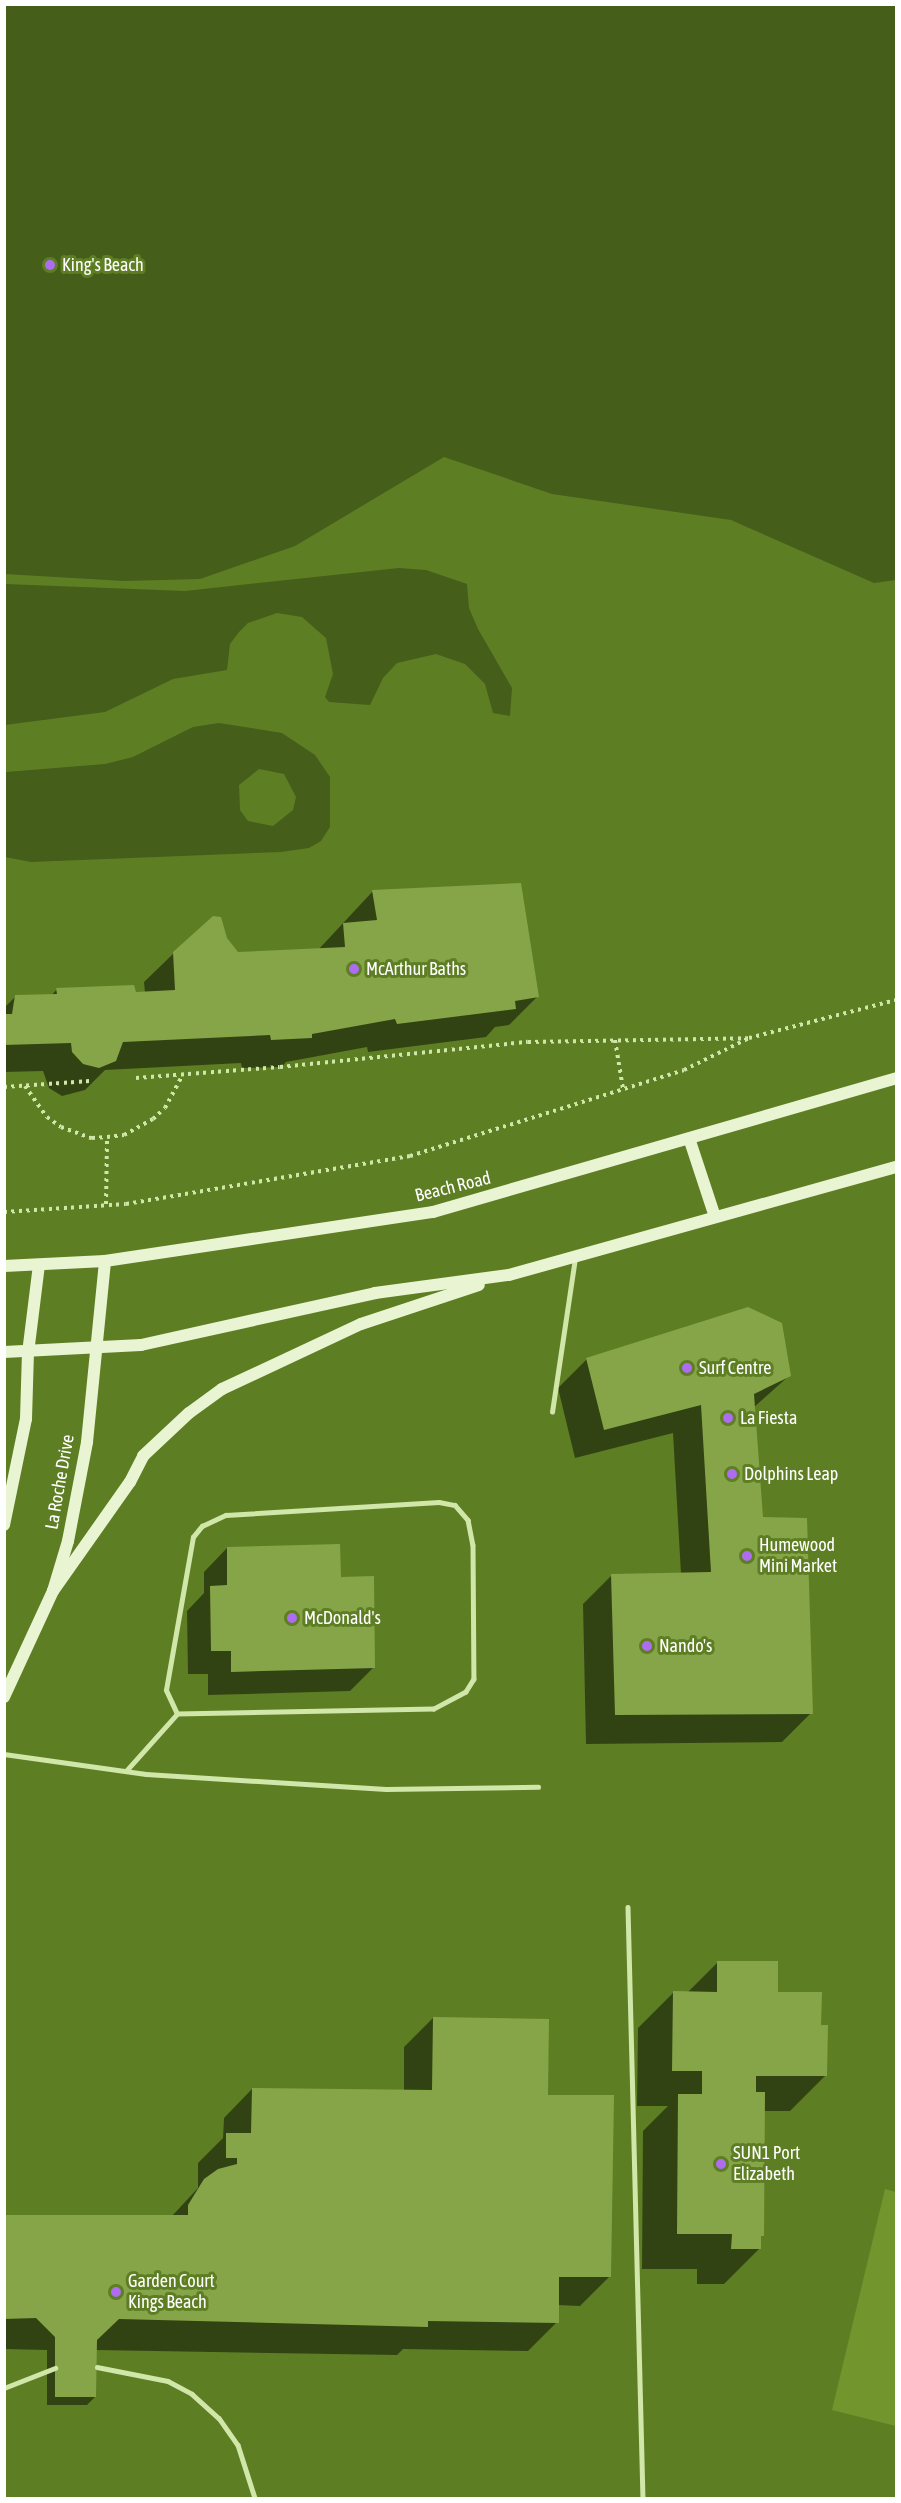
<!DOCTYPE html>
<style>
body{margin:0}
#map{position:relative;width:901px;height:2503px;overflow:hidden;background:#5e7e24;font-family:"Asap Condensed",sans-serif}
div>[style]{position:absolute}
[style*='--x']{left:calc(var(--x)*1px);top:calc(var(--y)*1px);width:calc(var(--w)*1px);rotate:calc(var(--a)*1deg)}
.green>*{inset:0;background:#73952e}
.water>*{inset:0;background:#455e19}
.shadow>*{inset:0;background:#0007}
.building>*{inset:0;background:#86a548}
.path>*{height:4px;margin-top:-2px;transform-origin:0;background:repeating-linear-gradient(90deg,#d1e6a9 0 3px,transparent 0 7.5px)}
.lane>*{height:4.5px;margin:-2.25px;padding:0 2.25px;transform-origin:2.25px;border-radius:2.25px;background:#d1e6a9}
.secondary>*{height:12px;margin:-6px;padding:0 6px;transform-origin:6px;border-radius:6px;background:#e9f5d2}
.dots>*{width:16px;height:16px;translate:-50% -50%;box-sizing:border-box;border:3px solid #5e7e24;border-radius:50%}
span{translate:-50% -50%;white-space:nowrap;text-align:center;line-height:1.15;-webkit-text-stroke:6px #5e7e24;paint-order:stroke}
.poi-label{font-size:18px;color:#fff}
.left{translate:0 -50%;text-align:left}
.street-label{font-size:18px;color:#fff}
.frame{position:absolute;inset:0;border:6px solid #fff;pointer-events:none}
</style>
<div id="map">
<div class="green">
<i style="clip-path:polygon(885px 2189px,896px 2192px,896px 2426px,832px 2410px)"></i>
</div>
<div class="water">
<i style="clip-path:polygon(4px 5px,896px 5px,896px 580px,874px 583px,731px 520px,552px 494px,444px 457px,295px 546px,200px 579px,124px 581px,5px 574px)"></i>
<i style="clip-path:polygon(399px 568px,426px 570px,467px 584px,469px 608px,478px 629px,512px 688px,510px 716px,493px 713px,485px 684px,465px 664px,436px 654px,397px 663px,383px 678px,370px 705px,329px 702px,325px 697px,333px 674px,326px 638px,302px 617px,277px 613px,248px 623px,239px 632px,230px 644px,227px 670px,173px 679px,105px 712px,5px 725px,5px 584px,185px 591px)"></i>
<i style="clip-path:polygon(evenodd,219px 723px,282px 733px,315px 755px,330px 777px,330px 827px,321px 841px,309px 848px,281px 852px,31px 862px,5px 857px,6px 772px,105px 764px,133px 757px,193px 727px,219px 723px,259px 769px,284px 774px,296px 797px,293px 810px,273px 826px,248px 821px,240px 810px,239px 785px,259px 769px)"></i>
</div>
<div class="shadow">
<i style="clip-path:polygon(373px 891px,538px 996px,509px 1025px,495px 1027px,486px 1037px,368px 1052px,367px 1047px,286px 1062px,282px 1067px,242px 1068px,241px 1063px,105px 1070px,85px 1090px,62px 1096px,49px 1088px,43px 1071px,4px 1072px,4px 1008px,16px 996px,51px 996px,57px 989px,145px 993px,144px 982px,174px 953px,226px 939px,237px 954px,318px 950px)"></i>
<i style="clip-path:polygon(587px 1359px,790px 1375px,753px 1408px,762px 1519px,811px 1713px,782px 1742px,586px 1744px,583px 1604px,612px 1575px,681px 1574px,673px 1433px,575px 1458px,558px 1388px)"></i>
<i style="clip-path:polygon(227px 1548px,374px 1667px,350px 1691px,208px 1695px,208px 1674px,188px 1674px,187px 1611px,204px 1593px,204px 1572px)"></i>
<i style="clip-path:polygon(718px 1962px,776px 1993px,820px 2026px,826px 2075px,790px 2111px,764px 2111px,759px 2249px,724px 2284px,697px 2284px,697px 2269px,642px 2269px,643px 2131px,668px 2106px,637px 2106px,638px 2028px,673px 1993px,687px 1993px)"></i>
<i style="clip-path:polygon(433px 2018px,546px 2096px,609px 2277px,580px 2306px,557px 2305px,557px 2322px,528px 2351px,403px 2349px,397px 2355px,95px 2350px,95px 2397px,87px 2405px,47px 2405px,47px 2350px,4px 2349px,4px 2216px,172px 2216px,198px 2188px,198px 2163px,223px 2138px,224px 2118px,252px 2089px,404px 2091px,404px 2047px)"></i>
</div>
<div class="building">
<i style="clip-path:polygon(521px 883px,539px 997px,515px 1001px,516px 1009px,397px 1024px,395px 1019px,312px 1034px,312px 1038px,271px 1040px,270px 1035px,123px 1042px,116px 1061px,99px 1068px,83px 1064px,72px 1052px,71px 1043px,4px 1045px,4px 1014px,12px 1014px,15px 995px,57px 994px,56px 988px,134px 985px,136px 992px,175px 990px,173px 952px,213px 916px,221px 917px,227px 938px,238px 952px,345px 947px,343px 923px,377px 920px,372px 890px)"></i>
<i style="clip-path:polygon(748px 1307px,782px 1323px,791px 1376px,754px 1394px,763px 1517px,807px 1518px,813px 1714px,615px 1715px,611px 1574px,711px 1572px,701px 1405px,604px 1430px,586px 1358px)"></i>
<i style="clip-path:polygon(340px 1544px,341px 1577px,374px 1576px,375px 1668px,231px 1672px,231px 1651px,211px 1651px,210px 1586px,227px 1585px,227px 1547px)"></i>
<i style="clip-path:polygon(717px 1961px,778px 1961px,778px 1992px,822px 1992px,821px 2025px,828px 2025px,827px 2076px,756px 2076px,756px 2092px,765px 2092px,764px 2236px,761px 2236px,761px 2249px,731px 2249px,732px 2234px,677px 2234px,678px 2094px,702px 2094px,702px 2071px,672px 2071px,673px 1991px,717px 1992px)"></i>
<i style="clip-path:polygon(433px 2017px,549px 2019px,548px 2095px,614px 2095px,611px 2277px,559px 2277px,559px 2323px,428px 2321px,428px 2327px,119px 2319px,97px 2340px,96px 2397px,55px 2397px,55px 2337px,36px 2318px,4px 2319px,4px 2215px,188px 2215px,188px 2205px,204px 2179px,218px 2169px,237px 2164px,237px 2158px,226px 2158px,226px 2133px,251px 2133px,252px 2088px,432px 2090px)"></i>
</div>
<div class="path">
<i style="--x:615;--y:1040;--w:50;--a:80.7"></i>
<i style="--x:136;--y:1078;--w:144;--a:-4.4"></i>
<i style="--x:280;--y:1067;--w:249;--a:-5.8"></i>
<i style="--x:528;--y:1042;--w:221;--a:-1"></i>
<i style="--x:749;--y:1038;--w:152;--a:-14.5"></i>
<i style="--x:25;--y:1086;--w:38;--a:55"></i>
<i style="--x:47;--y:1117;--w:17;--a:36"></i>
<i style="--x:61;--y:1127;--w:33;--a:20"></i>
<i style="--x:92;--y:1138;--w:15;--a:-4"></i>
<i style="--x:4;--y:1087;--w:86;--a:-4"></i>
<i style="--x:106;--y:1204;--w:67;--a:-89.1"></i>
<i style="--x:107;--y:1137;--w:17;--a:-7"></i>
<i style="--x:124;--y:1135;--w:33;--a:-29"></i>
<i style="--x:153;--y:1119;--w:16;--a:-43"></i>
<i style="--x:165;--y:1108;--w:36;--a:-62"></i>
<i style="--x:4;--y:1212;--w:122;--a:-3.8"></i>
<i style="--x:126;--y:1204;--w:288;--a:-9.6"></i>
<i style="--x:410;--y:1156;--w:287;--a:-17.4"></i>
<i style="--x:684;--y:1070;--w:72;--a:-26.2"></i>
</div>
<div class="lane">
<i style="--x:552;--y:1412;--w:155;--a:-81.5"></i>
<i style="--x:439;--y:1502;--w:16;--a:11"></i>
<i style="--x:455;--y:1505;--w:20;--a:49"></i>
<i style="--x:468;--y:1520;--w:25;--a:79"></i>
<i style="--x:473;--y:1545;--w:134;--a:89.6"></i>
<i style="--x:474;--y:1679;--w:15;--a:122"></i>
<i style="--x:466;--y:1692;--w:36;--a:152"></i>
<i style="--x:434;--y:1709;--w:257;--a:178.9"></i>
<i style="--x:177;--y:1714;--w:26;--a:-115"></i>
<i style="--x:166;--y:1690;--w:155;--a:-80"></i>
<i style="--x:193;--y:1537;--w:14;--a:-51"></i>
<i style="--x:202;--y:1526;--w:26;--a:-25"></i>
<i style="--x:226;--y:1515;--w:213;--a:-3.5"></i>
<i style="--x:4;--y:1754;--w:143;--a:8"></i>
<i style="--x:146;--y:1774;--w:240;--a:3.6"></i>
<i style="--x:386;--y:1789;--w:152;--a:-0.8"></i>
<i style="--x:126;--y:1771;--w:76;--a:-48.2"></i>
<i style="--x:628;--y:1907;--w:591;--a:88.55"></i>
<i style="--x:97;--y:2367;--w:72;--a:11.2"></i>
<i style="--x:168;--y:2381;--w:27;--a:28"></i>
<i style="--x:192;--y:2394;--w:36;--a:42"></i>
<i style="--x:219;--y:2418;--w:33;--a:55"></i>
<i style="--x:238;--y:2445;--w:56;--a:72.2"></i>
<i style="--x:4;--y:2388;--w:55;--a:-21.4"></i>
</div>
<div class="secondary">
<i style="--x:690;--y:1141;--w:80;--a:71.8"></i>
<i style="--x:4;--y:1266;--w:101;--a:-2.8"></i>
<i style="--x:105;--y:1261;--w:332;--a:-8.5"></i>
<i style="--x:433;--y:1212;--w:482;--a:-16.1"></i>
<i style="--x:4;--y:1352;--w:137;--a:-2.9"></i>
<i style="--x:141;--y:1345;--w:240;--a:-12.5"></i>
<i style="--x:375;--y:1293;--w:135;--a:-7.7"></i>
<i style="--x:509;--y:1275;--w:402;--a:-15.6"></i>
<i style="--x:4;--y:1525;--w:108;--a:-78.3"></i>
<i style="--x:26;--y:1419;--w:66;--a:-88.3"></i>
<i style="--x:28;--y:1353;--w:89;--a:-82.9"></i>
<i style="--x:53;--y:1591;--w:133;--a:-54.8"></i>
<i style="--x:130;--y:1482;--w:29;--a:-63"></i>
<i style="--x:143;--y:1456;--w:63;--a:-43.1"></i>
<i style="--x:189;--y:1413;--w:41;--a:-36"></i>
<i style="--x:222;--y:1389;--w:153;--a:-25.1"></i>
<i style="--x:361;--y:1324;--w:124;--a:-18.3"></i>
<i style="--x:4;--y:1697;--w:117;--a:-65.2"></i>
<i style="--x:53;--y:1591;--w:52;--a:-73.3"></i>
<i style="--x:68;--y:1541;--w:101;--a:-79.1"></i>
<i style="--x:87;--y:1442;--w:182;--a:-84.3"></i>
</div>
<div class="dots">
<i style="left:50px;top:265px;background:#ae6df0"></i>
<i style="left:354px;top:969px;background:#ae6df0"></i>
<i style="left:687px;top:1368px;background:#ae6df0"></i>
<i style="left:728px;top:1418px;background:#ae6df0"></i>
<i style="left:732px;top:1474px;background:#ae6df0"></i>
<i style="left:747px;top:1556px;background:#ae6df0"></i>
<i style="left:292px;top:1618px;background:#ae6df0"></i>
<i style="left:647px;top:1646px;background:#ae6df0"></i>
<i style="left:721px;top:2164px;background:#ae6df0"></i>
<i style="left:116px;top:2292px;background:#ae6df0"></i>
</div>
<div class="poi-label">
<span class="left" style="left:62px;top:265px">King's Beach</span>
<span class="left" style="left:366px;top:969px">McArthur Baths</span>
<span class="left" style="left:699px;top:1368px">Surf Centre</span>
<span class="left" style="left:740px;top:1418px">La Fiesta</span>
<span class="left" style="left:744px;top:1474px">Dolphins Leap</span>
<span class="left" style="left:759px;top:1556px">Humewood<br>Mini Market</span>
<span class="left" style="left:304px;top:1618px">McDonald's</span>
<span class="left" style="left:659px;top:1646px">Nando's</span>
<span class="left" style="left:733px;top:2164px">SUN1 Port<br>Elizabeth</span>
<span class="left" style="left:128px;top:2292px">Garden Court<br>Kings Beach</span>
</div>
<div class="street-label">
<span style="left:453px;top:1187px;rotate:-14deg">Beach Road</span>
<span style="left:60px;top:1482px;rotate:-80deg">La Roche Drive</span>
</div>
<div class="frame"></div>
</div>
